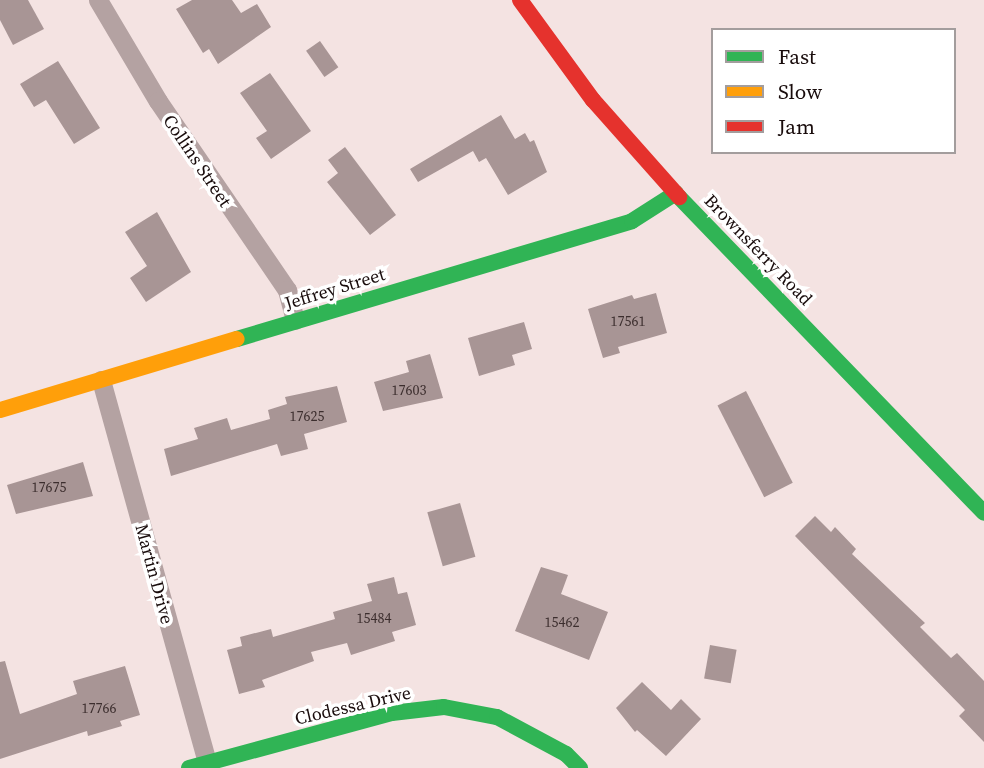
<!DOCTYPE html>
<style>
body{margin:0}
#map{position:relative;width:984px;height:768px;overflow:hidden;background:#f4e3e2;font-family:"Source Serif 4",serif}
div>[style]{position:absolute}
[style*='--x']{left:calc(var(--x)*1px);top:calc(var(--y)*1px);width:calc(var(--w)*1px);rotate:calc(var(--a)*1deg)}
.building>*{inset:0;background:#a89595;transform-origin:0 0}
.street>*{height:19px;margin:-9.5px;padding:0 9.5px;transform-origin:9.5px;border-radius:9.5px;background:#b4a2a2}
.fast>*{height:16px;margin:-8px;padding:0 8px;transform-origin:8px;border-radius:8px;background:#30b455}
.slow>*{height:16px;margin:-8px;padding:0 8px;transform-origin:8px;border-radius:8px;background:#ff9f0a}
.jam>*{height:16px;margin:-8px;padding:0 8px;transform-origin:8px;border-radius:8px;background:#e5322d}
span{translate:-50% -50%;white-space:nowrap;text-align:center;line-height:1.15;-webkit-text-stroke:7px #fff;paint-order:stroke}
.number-label{font-size:14px;color:#3c2e2e}
.number-label span{-webkit-text-stroke-width:0}
.street-label{font-size:18px;color:#180b0b}
.legend{position:absolute;left:711px;top:28px;width:245px;height:126px;box-sizing:border-box;background:#fff;border:2px solid #a39d9d;margin:0;padding:9px 12px;list-style:none;font-size:21px;color:#180b0b}
.legend li{display:flex;align-items:center;gap:14px;height:35px}
.legend b{width:35px;border:2px solid #a39d9d}
</style>
<div id="map">
<div class="building">
<i style="clip-path:polygon(0 0,28px 0,44px 29px,13px 45px,0 20px)"></i>
<i style="clip-path:polygon(192px 0,232px 0,241px 13px,257px 4px,271px 27px,218px 64px,209px 49px,203px 53px,176px 9px)"></i>
<i style="left:320px;top:41px;width:32px;height:17px;rotate:55deg"></i>
<i style="clip-path:polygon(58px 61px,100px 128px,74px 144px,46px 100px,34px 107px,20px 84px)"></i>
<i style="clip-path:polygon(270px 73px,311px 131px,271px 159px,256px 138px,267px 131px,240px 93px)"></i>
<i style="clip-path:polygon(501px 115px,515px 139px,525px 133px,530px 142px,534px 140px,547px 172px,508px 195px,486px 158px,479px 162px,473px 151px,418px 182px,410px 169px)"></i>
<i style="clip-path:polygon(345px 147px,396px 215px,370px 235px,327px 182px,338px 173px,328px 160px)"></i>
<i style="clip-path:polygon(157px 212px,191px 272px,146px 302px,130px 278px,147px 266px,125px 232px)"></i>
<i style="clip-path:polygon(656px 293px,667px 333px,618px 347px,620px 353px,603px 358px,588px 309px,632px 295px,634px 299px)"></i>
<i style="clip-path:polygon(524px 322px,532px 349px,512px 355px,515px 365px,479px 376px,468px 338px)"></i>
<i style="clip-path:polygon(430px 354px,443px 398px,383px 411px,374px 382px,409px 372px,406px 361px)"></i>
<i style="clip-path:polygon(337px 386px,347px 422px,304px 434px,308px 449px,281px 456px,277px 444px,171px 476px,164px 449px,198px 439px,194px 428px,227px 418px,231px 430px,270px 419px,268px 410px,287px 404px,285px 397px)"></i>
<i style="left:746px;top:391px;width:103px;height:32px;rotate:63deg"></i>
<i style="clip-path:polygon(83px 462px,93px 496px,16px 514px,7px 485px)"></i>
<i style="left:460px;top:503px;width:56px;height:34px;rotate:74deg"></i>
<i style="clip-path:polygon(815px 516px,831px 532px,835px 527px,856px 549px,852px 554px,925px 623px,920px 627px,951px 658px,957px 653px,984px 681px,984px 742px,959px 716px,965px 710px,795px 536px)"></i>
<i style="clip-path:polygon(541px 567px,568px 575px,561px 594px,608px 612px,589px 660px,515px 631px)"></i>
<i style="clip-path:polygon(394px 577px,398px 594px,407px 592px,416px 625px,392px 632px,395px 641px,351px 655px,347px 643px,311px 652px,314px 661px,262px 680px,265px 687px,239px 694px,227px 650px,242px 646px,240px 637px,271px 629px,273px 637px,335px 619px,333px 612px,372px 601px,367px 584px)"></i>
<i style="left:710px;top:645px;width:27px;height:34px;rotate:10deg"></i>
<i style="clip-path:polygon(5px 661px,20px 714px,77px 694px,73px 681px,125px 666px,140px 715px,120px 721px,122px 726px,88px 736px,87px 731px,0 759px,0 662px)"></i>
<i style="clip-path:polygon(642px 682px,671px 710px,681px 699px,701px 719px,666px 756px,637px 730px,635px 732px,616px 708px)"></i>
</div>
<div class="street">
<i style="--x:98;--y:0;--w:117;--a:59.3"></i>
<i style="--x:158;--y:101;--w:229;--a:55.7"></i>
<i style="--x:287;--y:290;--w:31;--a:75"></i>
<i style="--x:101;--y:380;--w:397;--a:74.5"></i>
</div>
<div class="fast">
<i style="--x:679;--y:197;--w:439;--a:46"></i>
<i style="--x:237;--y:339;--w:412;--a:-16.6"></i>
<i style="--x:632;--y:221;--w:52;--a:-32.5"></i>
<i style="--x:189;--y:768;--w:210;--a:-15.2"></i>
<i style="--x:392;--y:713;--w:52;--a:-6.6"></i>
<i style="--x:444;--y:707;--w:54;--a:10.7"></i>
<i style="--x:497;--y:717;--w:78;--a:28.2"></i>
<i style="--x:566;--y:754;--w:20;--a:45"></i>
</div>
<div class="slow">
<i style="--x:0;--y:410;--w:247;--a:-16.7"></i>
</div>
<div class="jam">
<i style="--x:520;--y:0;--w:124;--a:53.9"></i>
<i style="--x:593;--y:100;--w:130;--a:48.4"></i>
</div>
<div class="number-label">
<span style="left:628px;top:321px">17561</span>
<span style="left:409px;top:390px">17603</span>
<span style="left:307px;top:416px">17625</span>
<span style="left:49px;top:487px">17675</span>
<span style="left:374px;top:618px">15484</span>
<span style="left:562px;top:622px">15462</span>
<span style="left:99px;top:708px">17766</span>
</div>
<div class="street-label">
<span style="left:197px;top:161px;rotate:56deg">Collins Street</span>
<span style="left:758px;top:250px;rotate:46deg">Brownsferry Road</span>
<span style="left:335px;top:289px;rotate:-17deg">Jeffrey Street</span>
<span style="left:154px;top:574px;rotate:75deg">Martin Drive</span>
<span style="left:353px;top:706px;rotate:-13deg">Clodessa Drive</span>
</div>
<ul class="legend">
<li><b style="height:9px;background:#30b455"></b>Fast</li>
<li><b style="height:9px;background:#ff9f0a"></b>Slow</li>
<li><b style="height:9px;background:#e5322d"></b>Jam</li>
</ul>
</div>
